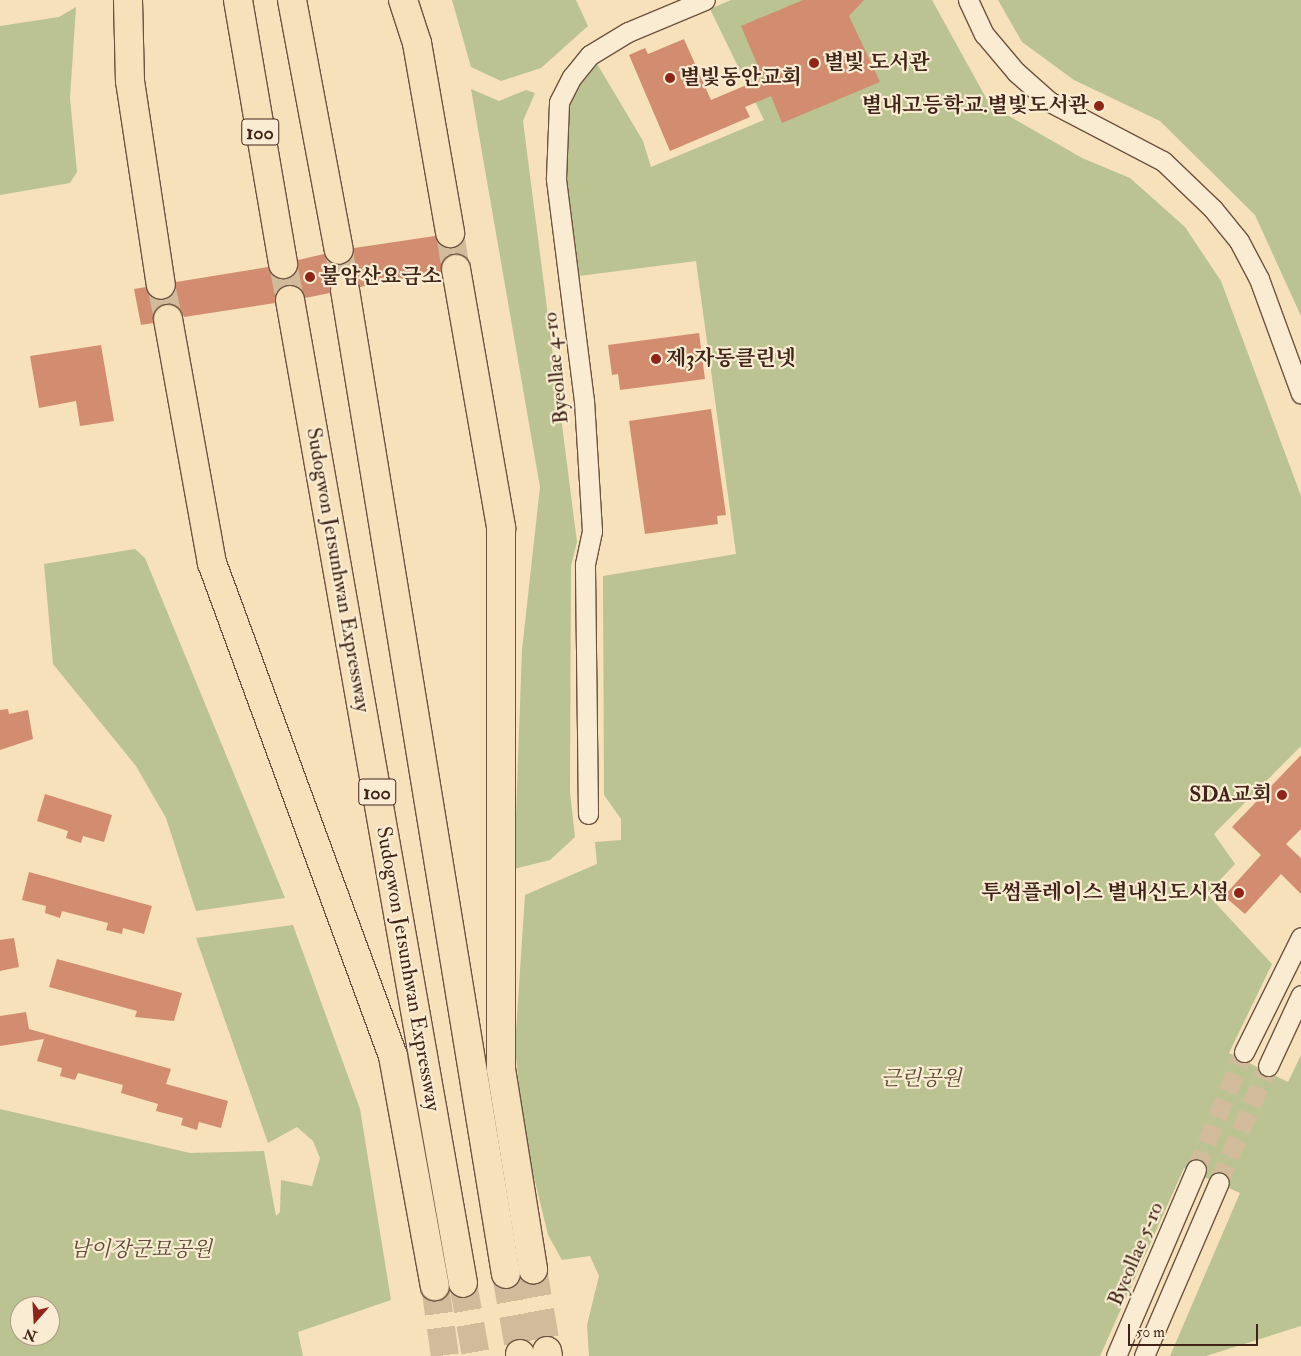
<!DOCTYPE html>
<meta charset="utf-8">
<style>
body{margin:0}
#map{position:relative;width:1301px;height:1356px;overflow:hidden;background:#f6e1ba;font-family:"IM FELL Double Pica","Noto Serif KR",serif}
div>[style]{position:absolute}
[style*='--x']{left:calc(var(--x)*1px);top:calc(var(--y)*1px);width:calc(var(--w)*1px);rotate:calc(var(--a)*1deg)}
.green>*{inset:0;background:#bac391}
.building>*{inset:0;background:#d28d70}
.minor-tunnel>*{height:19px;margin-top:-9.5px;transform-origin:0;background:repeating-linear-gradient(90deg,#d2bb9a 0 19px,transparent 0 28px)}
.highway-tunnel>*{height:28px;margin-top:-14px;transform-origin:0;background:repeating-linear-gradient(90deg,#d2bb9a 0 28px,transparent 0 42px)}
.roads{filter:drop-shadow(1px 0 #6e5341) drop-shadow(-1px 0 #6e5341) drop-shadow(0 1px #6e5341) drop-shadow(0 -1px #6e5341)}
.minor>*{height:19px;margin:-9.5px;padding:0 9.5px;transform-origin:9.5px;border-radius:9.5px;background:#f9ecd2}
.highway>*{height:28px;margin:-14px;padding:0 14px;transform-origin:14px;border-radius:14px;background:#f6e1ba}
.dots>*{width:14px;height:14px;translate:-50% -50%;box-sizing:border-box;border:2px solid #f9ecd2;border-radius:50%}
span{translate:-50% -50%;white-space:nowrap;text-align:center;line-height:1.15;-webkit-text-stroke:4.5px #f9ecd2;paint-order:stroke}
.shield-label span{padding:1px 4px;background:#f9ecd2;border:1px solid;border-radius:4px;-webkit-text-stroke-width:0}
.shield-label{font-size:20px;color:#402419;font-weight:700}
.poi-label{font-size:21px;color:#402419;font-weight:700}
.left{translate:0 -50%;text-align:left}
.right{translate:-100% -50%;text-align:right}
.street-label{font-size:21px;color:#402419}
.park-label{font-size:21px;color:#5e4c37;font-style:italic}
.north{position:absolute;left:10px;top:1296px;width:50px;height:50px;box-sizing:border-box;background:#f9ecd2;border:1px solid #af9c88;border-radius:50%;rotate:199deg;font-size:14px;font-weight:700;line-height:20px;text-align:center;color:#402419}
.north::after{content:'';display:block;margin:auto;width:18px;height:22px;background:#8f2418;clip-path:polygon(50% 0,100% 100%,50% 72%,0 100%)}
.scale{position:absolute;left:1128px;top:1324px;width:130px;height:22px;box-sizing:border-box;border:2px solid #402419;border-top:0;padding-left:6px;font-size:15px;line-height:18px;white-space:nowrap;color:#402419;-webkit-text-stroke:4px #f9ecd2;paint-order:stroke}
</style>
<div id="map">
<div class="green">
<i style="clip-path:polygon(452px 0,576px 0,588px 26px,541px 68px,501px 81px,471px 67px)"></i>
<i style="clip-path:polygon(731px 0,932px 0,990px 105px,1082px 158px,1130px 178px,1185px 227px,1221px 281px,1301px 496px,1301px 746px,1214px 834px,1235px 864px,1207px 894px,1272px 964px,1229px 1053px,1288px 1082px,1301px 1055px,1301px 1326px,1206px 1356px,1170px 1356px,1240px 1193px,1184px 1168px,1100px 1356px,589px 1356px,587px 1325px,599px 1276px,590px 1256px,562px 1260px,548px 1235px,524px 1136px,515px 1047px,525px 895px,597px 864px,595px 842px,621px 840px,621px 819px,604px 795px,603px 576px,736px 554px,696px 261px,579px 276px,578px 269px,574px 269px,560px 129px,568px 93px,596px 62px,643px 141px,651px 167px,764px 120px,710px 9px)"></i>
<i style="clip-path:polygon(998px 0,1301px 0,1301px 316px,1255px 215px,1160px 121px,1074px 80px,1022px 42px)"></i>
<i style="clip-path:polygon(76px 7px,70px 98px,77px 172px,70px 183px,0 195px,0 26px,59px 17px)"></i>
<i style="clip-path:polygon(471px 89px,499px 101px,526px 90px,535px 93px,523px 121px,577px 542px,571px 566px,570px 792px,575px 837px,550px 860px,514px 869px,522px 650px,540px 487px)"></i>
<i style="clip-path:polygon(135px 549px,145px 558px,285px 898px,196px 911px,166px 818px,136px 766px,53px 664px,44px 564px)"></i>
<i style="clip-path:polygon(evenodd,293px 925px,360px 1109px,391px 1300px,298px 1332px,303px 1356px,0 1356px,0 1109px,190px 1153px,264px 1151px,276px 1216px,280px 1212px,281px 1180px,312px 1186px,320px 1158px,313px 1141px,297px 1127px,268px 1143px,196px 938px,293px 925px,20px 1306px,50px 1306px,50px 1336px,20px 1336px,20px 1306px)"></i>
</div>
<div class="building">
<i style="clip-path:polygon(803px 0,864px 0,849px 16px,880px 82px,782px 123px,771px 96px,745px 107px,750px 117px,670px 151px,629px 55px,645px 48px,648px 54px,684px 39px,711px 100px,763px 78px,741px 26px)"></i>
<i style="clip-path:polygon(435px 236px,445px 248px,462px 242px,465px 257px,446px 257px,441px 272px,360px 287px,351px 276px,342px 275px,331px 284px,330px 293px,305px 298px,302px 290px,288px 285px,280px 288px,275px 303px,184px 317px,180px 309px,166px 304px,154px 313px,153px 323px,141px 325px,134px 289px,146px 287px,155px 299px,164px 300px,175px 291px,176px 282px,268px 267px,277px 278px,286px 279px,297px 270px,298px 260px,324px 254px,333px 265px,341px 265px,350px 261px,354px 248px)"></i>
<i style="clip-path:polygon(699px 333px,705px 379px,620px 390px,618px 374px,612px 375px,608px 345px)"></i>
<i style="clip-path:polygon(101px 345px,114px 421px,80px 426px,76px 401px,39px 408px,30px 356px)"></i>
<i style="clip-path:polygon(711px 409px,726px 515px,717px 516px,718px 524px,645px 534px,629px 421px)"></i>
<i style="clip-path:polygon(8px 709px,9px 714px,28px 710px,33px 739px,0 750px,0 710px)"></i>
<i style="clip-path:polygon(1301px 755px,1301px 829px,1286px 844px,1301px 858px,1301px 894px,1281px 874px,1245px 914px,1224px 896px,1261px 855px,1232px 827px)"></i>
<i style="clip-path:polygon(45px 794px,112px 815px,104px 842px,83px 836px,81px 843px,66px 838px,68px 831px,37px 821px)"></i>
<i style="clip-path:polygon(29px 872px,152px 906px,144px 934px,123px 928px,122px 934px,106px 930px,108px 923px,62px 911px,60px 918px,45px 913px,46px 906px,22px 900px)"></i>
<i style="clip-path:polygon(14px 938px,19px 967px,0 971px,0 940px)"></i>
<i style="clip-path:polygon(57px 959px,182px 993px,174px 1021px,135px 1017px,137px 1011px,49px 987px)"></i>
<i style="clip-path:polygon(26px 1012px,29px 1029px,171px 1069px,166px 1084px,228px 1101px,221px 1128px,199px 1122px,197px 1130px,181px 1125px,183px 1118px,156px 1111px,158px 1104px,121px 1093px,123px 1085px,78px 1073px,75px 1080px,60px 1076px,62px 1068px,37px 1061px,44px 1039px,0 1046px,0 1016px)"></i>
</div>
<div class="minor-tunnel">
<i style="--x:1196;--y:1169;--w:126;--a:-67.7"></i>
<i style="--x:1219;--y:1182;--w:126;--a:-67.1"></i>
</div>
<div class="highway-tunnel">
<i style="--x:450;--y:233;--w:36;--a:81"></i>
<i style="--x:339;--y:250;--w:40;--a:81.5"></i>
<i style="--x:283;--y:264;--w:37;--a:79"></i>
<i style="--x:161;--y:285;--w:35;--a:78"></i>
<i style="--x:533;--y:1269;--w:83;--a:80.3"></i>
<i style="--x:506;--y:1274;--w:81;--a:80.1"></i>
<i style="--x:463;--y:1283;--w:74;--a:79.9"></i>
<i style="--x:435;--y:1286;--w:71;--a:81.9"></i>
</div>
<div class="roads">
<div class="minor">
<i style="--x:968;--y:0;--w:38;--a:65"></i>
<i style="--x:984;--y:34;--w:50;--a:49.9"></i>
<i style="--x:1016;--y:72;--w:45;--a:41.4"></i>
<i style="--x:1050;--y:102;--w:127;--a:27.6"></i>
<i style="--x:1163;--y:161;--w:69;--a:43.8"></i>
<i style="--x:1213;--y:209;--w:41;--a:50.9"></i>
<i style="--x:1239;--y:241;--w:43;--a:62.2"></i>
<i style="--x:1259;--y:279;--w:122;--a:69.9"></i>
<i style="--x:588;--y:814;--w:250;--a:-90.7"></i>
<i style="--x:585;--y:564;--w:34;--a:-78"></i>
<i style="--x:592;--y:531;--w:130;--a:-93.5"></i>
<i style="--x:584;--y:401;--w:225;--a:-97.2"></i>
<i style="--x:556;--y:178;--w:76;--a:-87.7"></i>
<i style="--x:559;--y:102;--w:28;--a:-63"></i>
<i style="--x:572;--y:77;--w:28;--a:-51"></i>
<i style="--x:590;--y:55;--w:44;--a:-31.2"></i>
<i style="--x:628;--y:32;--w:83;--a:-22.6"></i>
<i style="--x:1244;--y:1052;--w:128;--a:-63.6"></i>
<i style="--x:1268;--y:1066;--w:78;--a:-65.1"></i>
<i style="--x:1116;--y:1356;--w:203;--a:-66.8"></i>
<i style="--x:1144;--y:1356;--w:189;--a:-66.7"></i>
</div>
<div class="highway">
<i style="--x:128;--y:0;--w:81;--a:88.6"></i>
<i style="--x:130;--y:81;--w:206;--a:81.4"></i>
<i style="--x:238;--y:0;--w:268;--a:80.3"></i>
<i style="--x:292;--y:0;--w:254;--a:79.4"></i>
<i style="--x:403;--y:0;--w:45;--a:72"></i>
<i style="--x:417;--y:43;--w:193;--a:80.1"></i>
<i style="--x:456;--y:269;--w:263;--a:80.1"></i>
<i style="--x:501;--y:528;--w:541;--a:90"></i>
<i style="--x:501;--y:1069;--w:203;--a:80.9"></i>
<i style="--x:345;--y:290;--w:997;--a:80.71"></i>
<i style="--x:290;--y:300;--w:998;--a:80.02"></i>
<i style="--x:168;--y:319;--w:248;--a:79.8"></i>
<i style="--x:212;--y:563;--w:525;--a:69.84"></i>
<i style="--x:393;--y:1056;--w:234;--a:79.7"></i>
<i style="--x:547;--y:1351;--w:5;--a:79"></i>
<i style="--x:520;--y:1354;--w:2;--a:63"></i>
</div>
</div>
<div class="dots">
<i style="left:814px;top:63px;background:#8f2418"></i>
<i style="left:670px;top:78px;background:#8f2418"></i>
<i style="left:1099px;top:106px;background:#8f2418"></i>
<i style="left:310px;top:277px;background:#8f2418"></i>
<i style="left:656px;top:359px;background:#8f2418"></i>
<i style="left:1282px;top:795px;background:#8f2418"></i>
<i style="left:1239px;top:893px;background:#8f2418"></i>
</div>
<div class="shield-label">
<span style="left:260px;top:132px">100</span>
<span style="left:377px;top:792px">100</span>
</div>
<div class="poi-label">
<span class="left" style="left:824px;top:63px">별빛 도서관</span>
<span class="left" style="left:680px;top:78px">별빛동안교회</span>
<span class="right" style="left:1089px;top:106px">별내고등학교.별빛도서관</span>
<span class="left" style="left:320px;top:277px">불암산요금소</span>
<span class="left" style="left:666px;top:359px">제3자동클린넷</span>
<span class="right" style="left:1272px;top:795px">SDA교회</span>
<span class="right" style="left:1229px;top:893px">투썸플레이스 별내신도시점</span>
</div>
<div class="street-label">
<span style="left:556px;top:368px;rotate:-96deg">Byeollae 4-ro</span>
<span style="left:338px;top:570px;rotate:80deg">Sudogwon Je1sunhwan Expressway</span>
<span style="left:408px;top:969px;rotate:80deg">Sudogwon Je1sunhwan Expressway</span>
<span style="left:1136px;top:1254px;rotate:-67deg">Byeollae 5-ro</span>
</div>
<div class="park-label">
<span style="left:921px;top:1079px">근린공원</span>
<span style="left:141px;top:1250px">남이장군묘공원</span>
</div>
<div class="north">N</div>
<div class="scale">50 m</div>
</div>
